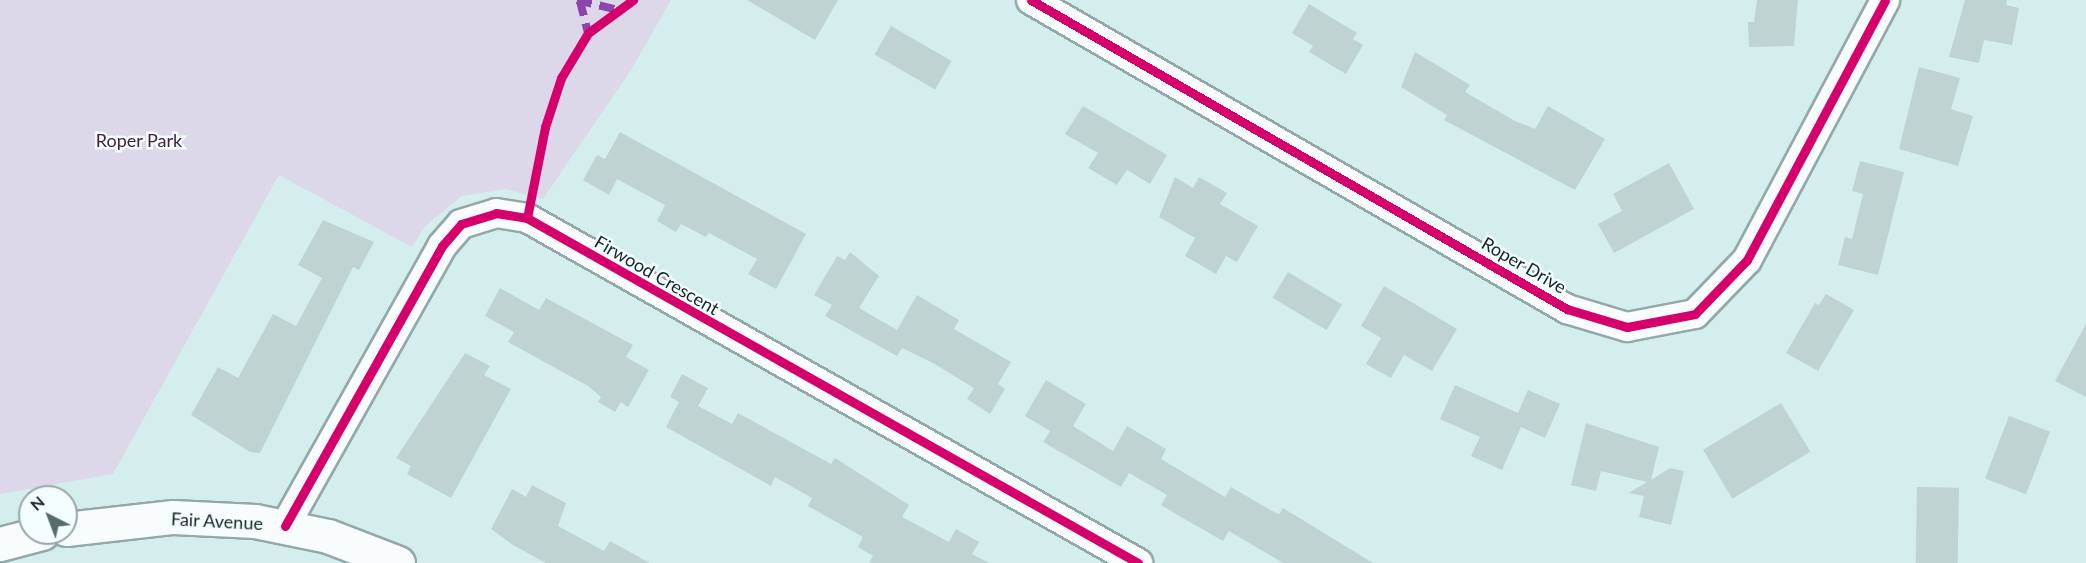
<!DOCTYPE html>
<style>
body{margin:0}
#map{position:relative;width:2086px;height:563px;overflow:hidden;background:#d4eeee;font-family:Lato,sans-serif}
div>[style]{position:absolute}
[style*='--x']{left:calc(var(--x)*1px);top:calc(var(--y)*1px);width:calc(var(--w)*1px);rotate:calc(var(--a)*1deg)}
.green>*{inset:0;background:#dcd7e9}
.building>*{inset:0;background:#bfd3d3;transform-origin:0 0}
.roads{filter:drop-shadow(2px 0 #93a8a8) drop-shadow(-2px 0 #93a8a8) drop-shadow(0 2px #93a8a8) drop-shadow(0 -2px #93a8a8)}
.street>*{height:28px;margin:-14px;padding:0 14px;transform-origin:14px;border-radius:14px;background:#f9fcfc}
.secondary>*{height:33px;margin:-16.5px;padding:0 16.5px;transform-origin:16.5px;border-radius:16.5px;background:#f9fcfc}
.quiet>*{height:8px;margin-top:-4px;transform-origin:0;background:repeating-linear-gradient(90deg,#8e44ad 0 15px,transparent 0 23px)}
.cycleway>*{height:9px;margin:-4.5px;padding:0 4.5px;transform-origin:4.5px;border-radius:4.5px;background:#d6006c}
span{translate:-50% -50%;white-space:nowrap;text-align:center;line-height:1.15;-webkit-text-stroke:5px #f4fdfd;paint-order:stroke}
.park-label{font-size:18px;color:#431b48}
.street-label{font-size:18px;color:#142626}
.north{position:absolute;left:18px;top:485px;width:60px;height:60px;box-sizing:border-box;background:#f4fdfd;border:2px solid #9aa7a7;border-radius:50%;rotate:318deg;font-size:16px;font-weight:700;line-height:24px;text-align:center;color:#142626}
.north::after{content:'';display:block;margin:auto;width:21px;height:27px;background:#576c6c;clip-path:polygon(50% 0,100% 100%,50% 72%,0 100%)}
</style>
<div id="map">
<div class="green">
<i style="clip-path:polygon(0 0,671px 0,631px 70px,543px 199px,505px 189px,462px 196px,425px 226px,412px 247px,279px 175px,113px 474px,0 494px)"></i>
</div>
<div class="building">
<i style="clip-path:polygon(747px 0,838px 0,815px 40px)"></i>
<i style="clip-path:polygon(1757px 0,1798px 0,1794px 46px,1749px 47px,1748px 22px,1754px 22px)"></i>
<i style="clip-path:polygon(1965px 0,2007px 0,2006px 5px,2019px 8px,2012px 45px,1984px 40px,1979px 63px,1949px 57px)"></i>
<i style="clip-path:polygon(1309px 4px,1357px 33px,1353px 39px,1363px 45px,1346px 74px,1309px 52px,1313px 46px,1292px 33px)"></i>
<i style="left:891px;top:26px;width:70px;height:33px;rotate:30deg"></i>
<i style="clip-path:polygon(1415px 52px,1470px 85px,1465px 92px,1515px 121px,1535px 129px,1548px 106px,1605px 139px,1575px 190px,1444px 120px,1447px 115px,1401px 87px)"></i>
<i style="clip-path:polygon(1919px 67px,1960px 78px,1951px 109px,1973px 116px,1958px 166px,1899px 149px)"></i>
<i style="clip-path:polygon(1083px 106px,1167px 155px,1150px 184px,1127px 170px,1117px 185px,1088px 168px,1098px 153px,1065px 134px)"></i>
<i style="clip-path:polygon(620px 132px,806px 234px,776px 289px,748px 274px,757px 259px,709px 233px,706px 237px,681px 224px,676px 232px,657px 221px,665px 205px,617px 179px,609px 195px,583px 180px,597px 155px,605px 159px)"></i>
<i style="clip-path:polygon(1860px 161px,1904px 172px,1878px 275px,1838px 265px,1845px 237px,1852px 239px,1863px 194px,1852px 191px)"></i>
<i style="clip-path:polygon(1669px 163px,1694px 209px,1614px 253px,1598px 224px,1622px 211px,1613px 194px)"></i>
<i style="clip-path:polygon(1175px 177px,1193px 188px,1199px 177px,1227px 193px,1220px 204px,1258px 226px,1237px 262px,1226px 256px,1216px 274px,1185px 256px,1195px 238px,1159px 217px)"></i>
<i style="clip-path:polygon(323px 220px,374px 242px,359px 270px,353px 267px,260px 453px,250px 452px,191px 415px,218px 367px,238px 378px,273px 314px,296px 326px,322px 278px,298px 265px)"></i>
<i style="clip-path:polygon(850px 252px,879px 276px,859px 308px,897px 330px,917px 295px,959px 320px,954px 329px,1011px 362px,998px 384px,1005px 389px,990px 414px,967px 399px,974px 388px,933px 363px,902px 348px,897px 356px,825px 316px,832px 305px,814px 295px,837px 256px,845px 260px)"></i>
<i style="left:1288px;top:272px;width:63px;height:30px;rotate:31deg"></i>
<i style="clip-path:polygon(1384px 286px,1457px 329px,1432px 371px,1404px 355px,1391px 378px,1366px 364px,1381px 338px,1361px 326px)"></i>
<i style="clip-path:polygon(500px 288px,539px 310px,546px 298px,633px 345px,626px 357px,649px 370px,628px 407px,621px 402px,615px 412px,598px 402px,601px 397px,588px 386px,508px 342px,514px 332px,485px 316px)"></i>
<i style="clip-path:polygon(1826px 294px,1854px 310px,1818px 371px,1786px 353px,1815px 303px,1819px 305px)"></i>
<i style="clip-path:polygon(2086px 324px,2086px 397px,2055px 381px)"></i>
<i style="clip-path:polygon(465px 353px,490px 366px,484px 375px,511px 389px,451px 498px,407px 474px,411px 466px,396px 458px)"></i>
<i style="clip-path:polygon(682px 374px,708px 388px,698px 406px,732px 424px,738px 413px,831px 464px,835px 458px,909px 505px,902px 517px,949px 542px,956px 529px,979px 542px,972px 554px,989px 563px,869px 563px,873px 556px,858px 547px,863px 537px,808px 506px,812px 498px,775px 477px,771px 486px,666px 427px,679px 402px,670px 397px)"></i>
<i style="clip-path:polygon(1046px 380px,1086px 404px,1073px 426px,1113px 451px,1127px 426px,1166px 449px,1161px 459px,1225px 497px,1231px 487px,1272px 511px,1279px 514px,1283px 508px,1373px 563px,1283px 563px,1229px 531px,1223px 541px,1181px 517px,1161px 505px,1167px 495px,1129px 473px,1121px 487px,1043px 442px,1050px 431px,1025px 416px)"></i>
<i style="clip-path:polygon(1455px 385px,1518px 413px,1528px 390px,1560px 404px,1545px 438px,1521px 427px,1502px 470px,1471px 456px,1480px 437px,1440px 419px)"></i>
<i style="left:1781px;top:403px;width:57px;height:91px;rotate:59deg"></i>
<i style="left:2009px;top:416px;width:44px;height:67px;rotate:21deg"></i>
<i style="clip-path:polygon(1586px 423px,1659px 447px,1651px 480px,1670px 468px,1684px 471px,1671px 525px,1639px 517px,1644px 496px,1629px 493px,1647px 482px,1601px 471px,1596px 491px,1571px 485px)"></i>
<i style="clip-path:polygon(532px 485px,566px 503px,558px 526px,604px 551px,610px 541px,650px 563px,546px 563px,513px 545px,491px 529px,512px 489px,526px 497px)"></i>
<i style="left:1917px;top:487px;width:42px;height:76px;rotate:1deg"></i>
</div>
<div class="roads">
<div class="street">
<i style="--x:1031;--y:0;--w:619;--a:29.96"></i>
<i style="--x:1567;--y:309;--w:63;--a:16.7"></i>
<i style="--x:1627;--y:327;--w:69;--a:-10.8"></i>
<i style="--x:1695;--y:314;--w:75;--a:-46.1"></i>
<i style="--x:1747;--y:260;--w:294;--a:-62"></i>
<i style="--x:285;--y:526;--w:321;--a:-60.7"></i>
<i style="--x:442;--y:246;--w:29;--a:-49"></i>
<i style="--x:461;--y:224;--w:37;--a:-17"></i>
<i style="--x:496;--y:213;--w:31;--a:9"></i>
<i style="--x:527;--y:218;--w:702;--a:29.45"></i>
</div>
<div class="secondary">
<i style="--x:66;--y:529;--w:108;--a:-6.4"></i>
<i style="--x:173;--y:517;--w:82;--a:2.8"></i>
<i style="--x:255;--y:521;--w:75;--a:11.6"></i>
<i style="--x:328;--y:536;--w:75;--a:21.1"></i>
<i style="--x:0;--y:544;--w:43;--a:-14.7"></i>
</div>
</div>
<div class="quiet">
<i style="--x:577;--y:0;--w:42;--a:13.7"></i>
<i style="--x:580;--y:1;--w:33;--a:76"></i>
</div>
<div class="cycleway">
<i style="--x:1031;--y:0;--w:619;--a:29.96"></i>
<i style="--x:1567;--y:309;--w:63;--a:16.7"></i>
<i style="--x:1627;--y:327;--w:69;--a:-10.8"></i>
<i style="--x:1695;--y:314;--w:75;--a:-46.1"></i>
<i style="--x:1747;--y:260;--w:294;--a:-62"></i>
<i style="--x:527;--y:218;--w:93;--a:-78.8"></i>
<i style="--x:545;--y:127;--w:52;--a:-71.9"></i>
<i style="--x:561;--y:78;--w:52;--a:-59"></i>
<i style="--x:588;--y:33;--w:56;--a:-36.3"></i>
<i style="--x:285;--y:526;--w:321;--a:-60.7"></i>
<i style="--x:442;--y:246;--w:29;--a:-49"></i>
<i style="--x:461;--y:224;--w:37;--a:-17"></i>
<i style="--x:496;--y:213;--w:31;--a:9"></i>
<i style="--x:527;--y:218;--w:702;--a:29.45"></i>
</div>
<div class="park-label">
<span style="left:139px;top:140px">Roper Park</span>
</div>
<div class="street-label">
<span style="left:1524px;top:265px;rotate:30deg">Roper Drive</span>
<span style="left:657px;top:275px;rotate:30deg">Firwood Crescent</span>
<span style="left:217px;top:521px;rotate:3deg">Fair Avenue</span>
</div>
<div class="north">N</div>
</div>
